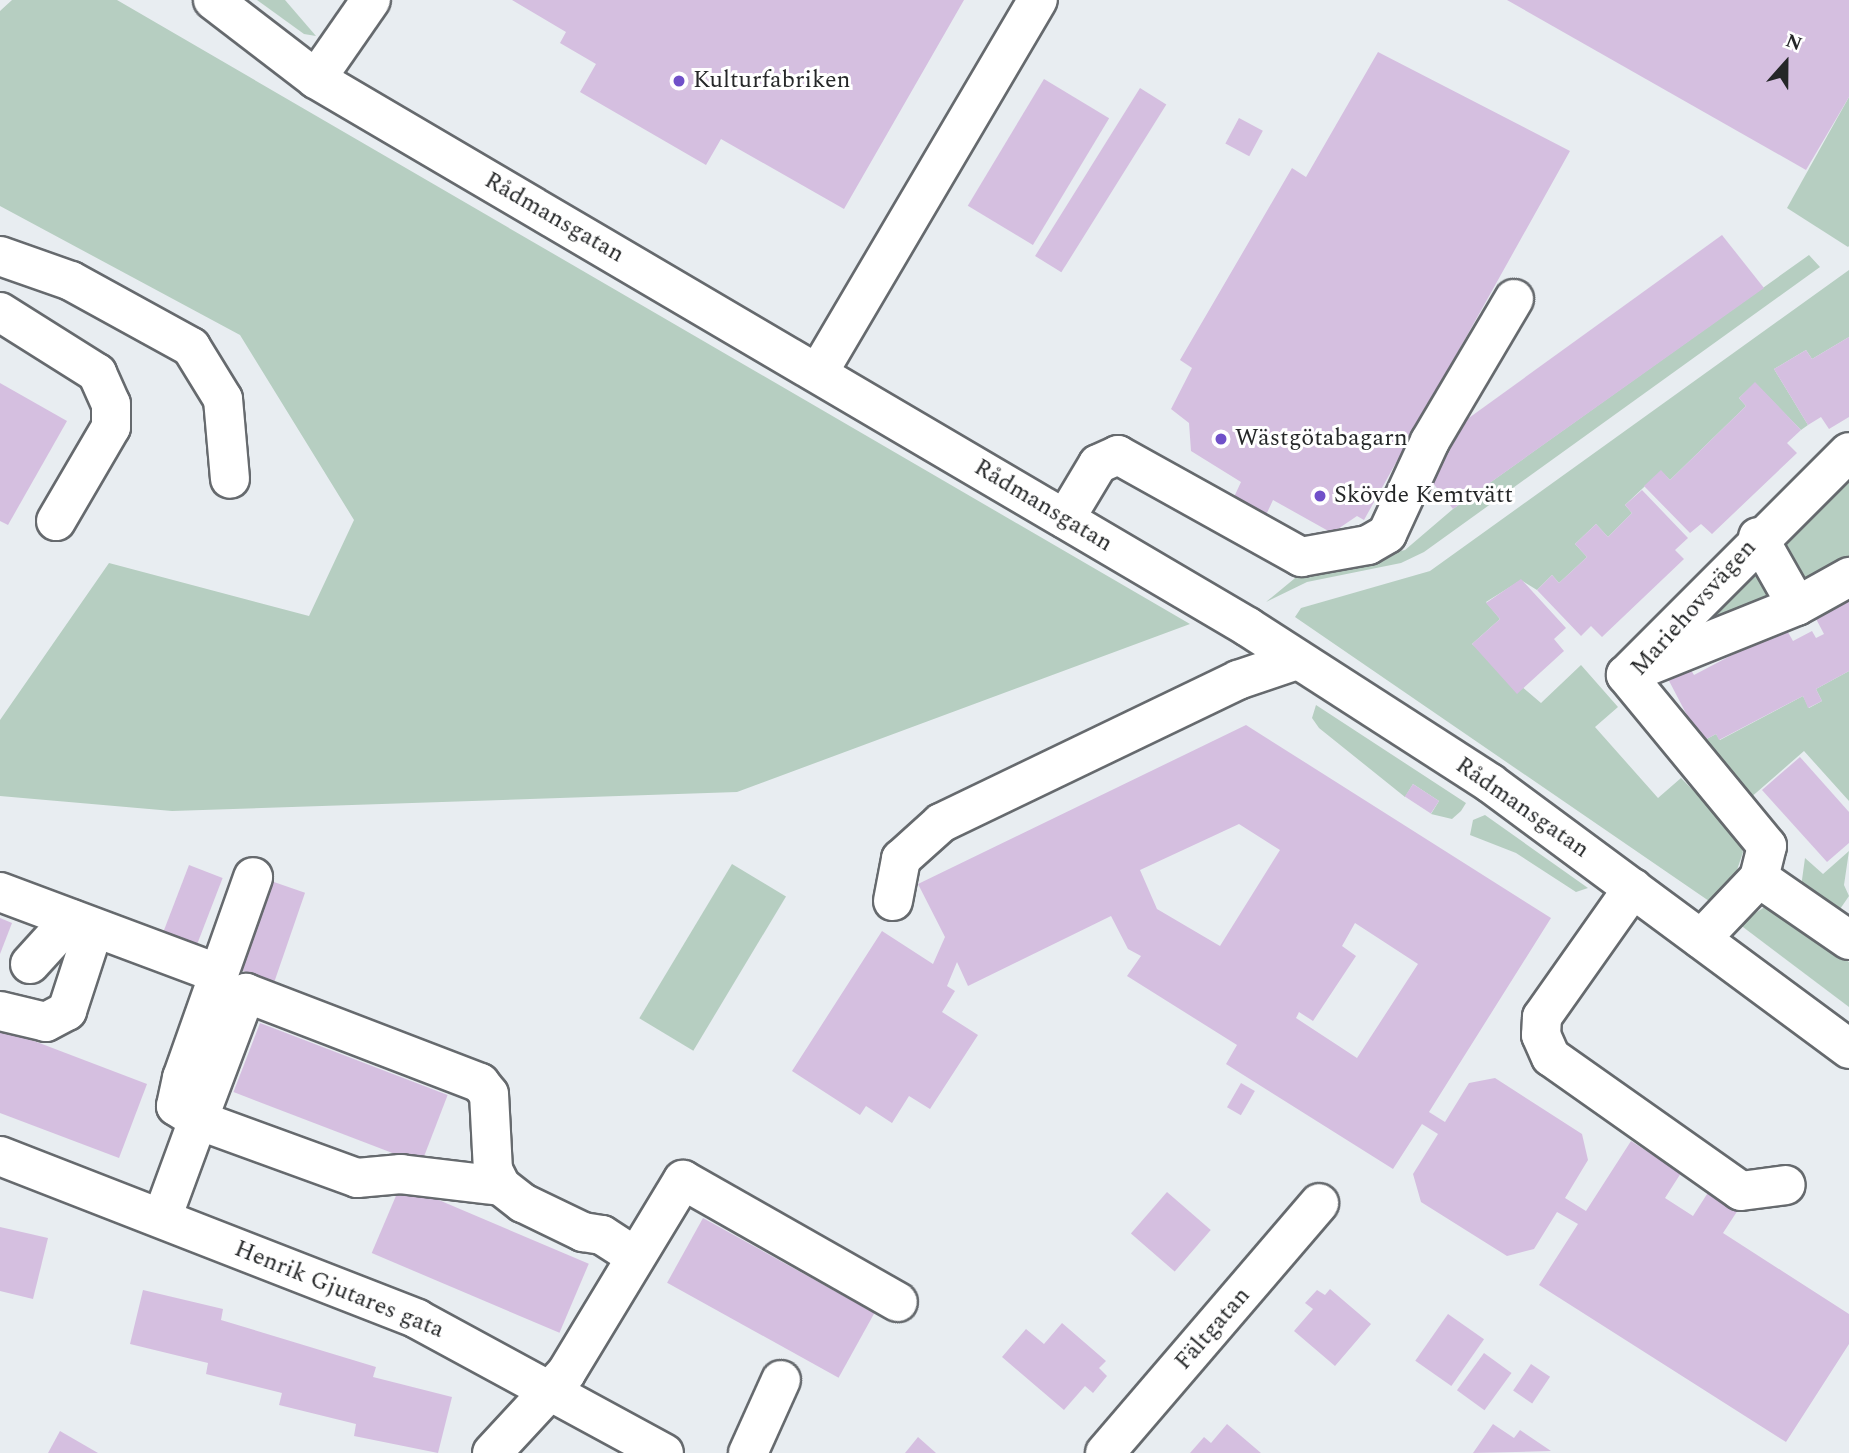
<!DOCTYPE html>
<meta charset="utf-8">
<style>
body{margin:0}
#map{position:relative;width:1849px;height:1453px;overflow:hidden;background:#e8edf1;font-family:Spectral,serif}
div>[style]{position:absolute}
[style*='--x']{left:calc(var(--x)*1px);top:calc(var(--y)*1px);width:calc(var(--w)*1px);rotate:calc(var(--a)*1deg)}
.green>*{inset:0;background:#b6cec1;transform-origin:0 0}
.building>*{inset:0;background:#d5bfe0;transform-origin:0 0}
.roads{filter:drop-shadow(2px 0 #666a6e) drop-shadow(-2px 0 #666a6e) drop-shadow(0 2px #666a6e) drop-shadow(0 -2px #666a6e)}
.minor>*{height:38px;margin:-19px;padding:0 19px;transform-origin:19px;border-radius:19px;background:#fff}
.dots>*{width:19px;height:19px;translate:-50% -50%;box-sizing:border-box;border:4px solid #fff;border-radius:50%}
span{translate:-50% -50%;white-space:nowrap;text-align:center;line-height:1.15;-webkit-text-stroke:6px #fff;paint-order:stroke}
.poi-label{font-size:24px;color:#252728}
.left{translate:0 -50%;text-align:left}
.street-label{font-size:24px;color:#252728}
.north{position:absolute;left:1751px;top:28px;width:70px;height:70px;-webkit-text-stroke:5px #fff;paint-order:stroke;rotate:21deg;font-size:19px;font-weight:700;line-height:28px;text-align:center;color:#252728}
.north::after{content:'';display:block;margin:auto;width:24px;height:32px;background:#252728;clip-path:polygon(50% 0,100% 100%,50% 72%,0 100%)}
</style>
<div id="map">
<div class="green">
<i style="clip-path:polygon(12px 0,117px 0,1190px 624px,737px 792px,172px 811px,0 796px,0 720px,109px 563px,309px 616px,354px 520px,240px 335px,0 206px,0 11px)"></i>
<i style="clip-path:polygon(257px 0,285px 0,316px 36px,304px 34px)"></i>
<i style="clip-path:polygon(1849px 97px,1849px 246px,1848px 247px,1787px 208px)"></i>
<i style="clip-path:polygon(1809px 255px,1820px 267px,1424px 552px,1401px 563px,1307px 582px,1266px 602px,1300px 574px,1405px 550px,1453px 509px)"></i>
<i style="clip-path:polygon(1849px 270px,1849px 337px,1812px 359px,1806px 350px,1774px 369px,1808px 425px,1801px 430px,1755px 383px,1739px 398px,1746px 406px,1670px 480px,1661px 471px,1625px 505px,1632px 513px,1608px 537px,1596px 524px,1575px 544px,1587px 557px,1559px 583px,1552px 575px,1537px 590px,1521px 580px,1486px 602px,1500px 619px,1472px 644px,1541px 703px,1581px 665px,1618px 707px,1595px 727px,1658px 798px,1681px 778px,1735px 833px,1743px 852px,1737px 870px,1709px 901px,1295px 617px,1301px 608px,1430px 571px)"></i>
<i style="clip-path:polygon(1849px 472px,1849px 560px,1807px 581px,1784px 539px)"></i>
<i style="clip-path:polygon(1751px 564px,1776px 603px,1680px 630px)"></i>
<i style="clip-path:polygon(1849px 671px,1849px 801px,1804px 751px,1749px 799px,1701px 742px,1716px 734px,1720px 740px,1803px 696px,1809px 708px,1822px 701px,1816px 689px)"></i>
<i style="clip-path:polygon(1316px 705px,1466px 803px,1461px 811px,1452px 819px,1431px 814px,1439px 801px,1413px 784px,1405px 797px,1319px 728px,1312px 718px)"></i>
<i style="clip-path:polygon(1485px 815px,1588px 888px,1576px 892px,1516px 853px,1470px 835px,1473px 820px)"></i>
<i style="clip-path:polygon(1849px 851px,1844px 885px,1849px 896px,1838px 912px,1801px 887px,1805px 858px,1823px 874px)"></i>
<i style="left:732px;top:864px;width:63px;height:180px;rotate:31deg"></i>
<i style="clip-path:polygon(1769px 904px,1849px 962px,1849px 1007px,1739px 924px)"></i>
</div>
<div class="building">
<i style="clip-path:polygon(512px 0,964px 0,844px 209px,721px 139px,706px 165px,580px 92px,596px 64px,560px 43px,566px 32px)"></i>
<i style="clip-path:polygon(1507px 0,1849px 0,1849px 97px,1806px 170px)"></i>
<i style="clip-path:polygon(1378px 52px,1570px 151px,1364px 520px,1357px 516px,1332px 533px,1273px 500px,1266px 515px,1234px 497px,1241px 482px,1191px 451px,1189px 423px,1171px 409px,1192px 368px,1180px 360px,1292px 168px,1306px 177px)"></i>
<i style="left:1044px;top:79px;width:76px;height:148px;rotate:31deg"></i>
<i style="left:1140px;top:88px;width:31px;height:198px;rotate:32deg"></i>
<i style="left:1239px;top:118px;width:27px;height:29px;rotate:28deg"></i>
<i style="clip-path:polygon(1722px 235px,1764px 288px,1453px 509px,1429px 478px,1448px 433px)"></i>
<i style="clip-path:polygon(1849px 337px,1849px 417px,1829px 429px,1821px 417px,1808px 425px,1774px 369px,1806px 350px,1812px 359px)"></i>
<i style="clip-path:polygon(1755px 382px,1801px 430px,1787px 443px,1797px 453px,1712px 534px,1701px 524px,1690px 533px,1644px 486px,1661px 470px,1670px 480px,1746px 406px,1739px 398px)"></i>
<i style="clip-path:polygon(0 383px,67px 421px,8px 525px,0 521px)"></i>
<i style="clip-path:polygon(1642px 490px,1688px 538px,1675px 550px,1684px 559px,1602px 637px,1591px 626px,1581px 636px,1537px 590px,1552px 575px,1559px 583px,1587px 557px,1575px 544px,1596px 524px,1608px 537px,1632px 513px,1625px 505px)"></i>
<i style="clip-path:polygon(1521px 579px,1566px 628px,1554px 639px,1564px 651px,1517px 694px,1472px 644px,1500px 619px,1486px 603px)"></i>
<i style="clip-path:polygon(1849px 594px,1849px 671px,1816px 689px,1822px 701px,1808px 708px,1803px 696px,1719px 740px,1716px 734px,1701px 742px,1667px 677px,1688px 665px,1694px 675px,1785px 627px,1793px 641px,1812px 631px,1816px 638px,1824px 634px,1813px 613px)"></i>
<i style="clip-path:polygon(evenodd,1246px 725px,1551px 918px,1429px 1112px,1445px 1122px,1469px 1083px,1495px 1078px,1582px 1134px,1588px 1160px,1565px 1198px,1586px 1211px,1631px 1141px,1681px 1173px,1665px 1198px,1693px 1216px,1709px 1191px,1738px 1210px,1723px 1233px,1849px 1314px,1849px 1344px,1786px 1442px,1539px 1285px,1578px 1224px,1557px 1212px,1534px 1249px,1507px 1256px,1421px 1202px,1413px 1174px,1438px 1134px,1422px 1124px,1393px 1169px,1226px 1064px,1237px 1045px,1127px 976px,1141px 956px,1128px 949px,1111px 916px,968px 986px,957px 962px,947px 986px,955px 991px,942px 1012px,978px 1035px,930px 1109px,909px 1096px,892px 1123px,866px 1106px,860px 1115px,792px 1071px,882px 931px,933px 964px,945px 937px,918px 884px,1246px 725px,1239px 824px,1280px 850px,1220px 946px,1157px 909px,1140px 870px,1239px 824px,1246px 725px,1355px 923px,1418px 964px,1357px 1058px,1296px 1018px,1299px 1012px,1313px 1021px,1356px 956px,1342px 946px,1355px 923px)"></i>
<i style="clip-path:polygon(1800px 757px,1849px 812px,1849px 843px,1827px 862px,1762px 790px)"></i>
<i style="left:1413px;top:784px;width:31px;height:15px;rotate:33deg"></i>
<i style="left:189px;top:865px;width:36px;height:80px;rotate:21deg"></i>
<i style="left:271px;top:881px;width:36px;height:94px;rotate:19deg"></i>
<i style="clip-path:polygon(0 918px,12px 923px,0 954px)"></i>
<i style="left:260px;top:1023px;width:201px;height:74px;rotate:21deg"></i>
<i style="clip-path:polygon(0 1028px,147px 1084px,119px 1158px,0 1113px)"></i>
<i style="left:1241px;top:1083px;width:16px;height:28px;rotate:30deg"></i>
<i style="left:401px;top:1184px;width:204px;height:75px;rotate:23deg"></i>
<i style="left:1167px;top:1192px;width:58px;height:55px;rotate:41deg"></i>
<i style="left:703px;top:1218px;width:196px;height:74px;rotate:29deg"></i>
<i style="clip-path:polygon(0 1227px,48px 1238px,33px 1299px,0 1291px)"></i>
<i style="clip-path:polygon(1330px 1289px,1371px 1324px,1335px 1366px,1294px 1331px,1313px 1309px,1305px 1303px,1317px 1290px,1325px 1295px)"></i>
<i style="clip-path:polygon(143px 1290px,223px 1309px,221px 1320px,376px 1367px,373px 1377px,452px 1397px,438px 1453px,354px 1436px,356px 1424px,279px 1405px,282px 1393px,206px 1374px,208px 1363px,130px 1344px)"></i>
<i style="left:1448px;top:1314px;width:44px;height:57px;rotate:35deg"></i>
<i style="clip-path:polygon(1062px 1323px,1106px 1361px,1099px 1368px,1107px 1376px,1093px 1393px,1085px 1386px,1064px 1410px,1002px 1357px,1026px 1329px,1044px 1344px)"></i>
<i style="left:1484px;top:1353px;width:34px;height:46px;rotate:36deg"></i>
<i style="left:1531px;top:1364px;width:23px;height:32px;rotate:34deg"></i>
<i style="clip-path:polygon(1227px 1424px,1261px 1453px,1190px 1453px,1204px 1437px,1211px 1443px)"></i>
<i style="clip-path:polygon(1493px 1424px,1514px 1438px,1520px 1430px,1551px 1451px,1473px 1453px)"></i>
<i style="clip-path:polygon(60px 1431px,98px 1453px,48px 1453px)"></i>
<i style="clip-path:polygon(918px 1437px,936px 1453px,905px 1453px)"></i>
</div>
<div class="roads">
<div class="minor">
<i style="--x:213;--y:0;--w:130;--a:37.5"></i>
<i style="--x:316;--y:79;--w:1081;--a:30.45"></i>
<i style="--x:1248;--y:627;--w:288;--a:32.8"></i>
<i style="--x:1490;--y:783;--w:447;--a:36.5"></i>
<i style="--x:316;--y:79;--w:96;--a:-55.2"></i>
<i style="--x:0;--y:256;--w:75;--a:19.4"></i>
<i style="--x:71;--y:281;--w:137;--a:28.8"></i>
<i style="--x:191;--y:347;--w:61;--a:58.4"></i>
<i style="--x:223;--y:399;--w:80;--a:85"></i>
<i style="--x:0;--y:312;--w:115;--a:32.2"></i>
<i style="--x:97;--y:373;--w:34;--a:66"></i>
<i style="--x:111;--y:404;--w:23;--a:90"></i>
<i style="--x:111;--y:427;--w:109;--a:120.3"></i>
<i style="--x:818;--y:373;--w:433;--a:-59.5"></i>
<i style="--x:1065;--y:519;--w:64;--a:-59"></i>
<i style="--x:1098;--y:464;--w:22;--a:-24"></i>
<i style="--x:1118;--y:455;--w:210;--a:29.1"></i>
<i style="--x:1301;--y:557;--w:68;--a:-10.2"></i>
<i style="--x:1368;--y:545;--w:22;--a:-30"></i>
<i style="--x:1387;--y:534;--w:102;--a:-65.2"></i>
<i style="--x:1430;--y:441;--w:165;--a:-59.4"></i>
<i style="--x:1758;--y:537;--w:79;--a:60.5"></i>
<i style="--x:1640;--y:669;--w:169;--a:-21.9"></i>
<i style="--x:1797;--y:606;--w:60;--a:-29.1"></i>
<i style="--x:1759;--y:878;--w:109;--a:34.6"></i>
<i style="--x:1633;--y:888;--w:158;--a:125.2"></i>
<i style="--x:1542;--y:1017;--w:18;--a:93"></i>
<i style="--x:1541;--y:1035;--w:24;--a:66"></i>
<i style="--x:1551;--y:1057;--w:232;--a:35.2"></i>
<i style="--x:1741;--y:1191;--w:45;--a:-7.6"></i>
<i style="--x:0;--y:892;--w:232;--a:20.5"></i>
<i style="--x:893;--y:901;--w:43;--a:-79.2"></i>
<i style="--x:901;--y:859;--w:54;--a:-42"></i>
<i style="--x:941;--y:823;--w:330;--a:-25.7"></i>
<i style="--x:1238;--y:680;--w:62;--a:-18.7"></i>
<i style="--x:1701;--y:939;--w:84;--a:-46.4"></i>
<i style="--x:1759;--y:878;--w:33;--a:-76"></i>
<i style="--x:1767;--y:846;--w:222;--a:-129.5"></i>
<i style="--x:1626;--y:675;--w:315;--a:-45"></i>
<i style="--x:30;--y:964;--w:61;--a:-47.7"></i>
<i style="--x:0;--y:1011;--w:47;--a:13.4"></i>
<i style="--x:46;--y:1022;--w:24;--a:-28"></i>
<i style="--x:67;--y:1011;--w:87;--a:-72"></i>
<i style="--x:0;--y:1156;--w:448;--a:21.3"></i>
<i style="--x:417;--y:1319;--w:281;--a:28.5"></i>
<i style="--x:501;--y:1186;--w:101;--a:-173.2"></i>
<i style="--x:401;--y:1174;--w:44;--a:174.8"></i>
<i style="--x:357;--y:1178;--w:169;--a:-160"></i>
<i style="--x:198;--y:1120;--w:136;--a:-69.3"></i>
<i style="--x:246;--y:993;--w:251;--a:21"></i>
<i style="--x:480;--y:1083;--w:14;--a:51"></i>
<i style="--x:489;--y:1094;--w:76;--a:87"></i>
<i style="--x:493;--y:1170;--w:18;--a:63"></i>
<i style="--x:501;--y:1186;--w:28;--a:38"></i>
<i style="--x:523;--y:1203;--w:67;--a:25.8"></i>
<i style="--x:583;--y:1232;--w:19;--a:9"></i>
<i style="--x:602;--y:1235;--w:37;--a:33"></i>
<i style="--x:162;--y:1218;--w:104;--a:-69.8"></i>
<i style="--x:198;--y:1120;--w:26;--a:-148"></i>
<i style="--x:176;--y:1106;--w:29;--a:-78"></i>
<i style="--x:182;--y:1078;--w:213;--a:-70.5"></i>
<i style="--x:492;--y:1453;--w:109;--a:-47.2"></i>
<i style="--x:566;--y:1373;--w:226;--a:-58.8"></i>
<i style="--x:683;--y:1180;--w:247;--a:29.6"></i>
<i style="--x:748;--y:1453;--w:80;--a:-65.7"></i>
<i style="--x:1105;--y:1453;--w:329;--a:-49.4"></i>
</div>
</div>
<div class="dots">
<i style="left:679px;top:81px;background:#7050c9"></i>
<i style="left:1221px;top:439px;background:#7050c9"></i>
<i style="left:1320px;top:496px;background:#7050c9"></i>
</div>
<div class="poi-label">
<span class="left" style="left:693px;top:81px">Kulturfabriken</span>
<span class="left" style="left:1235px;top:439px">Wästgötabagarn</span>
<span class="left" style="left:1334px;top:496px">Skövde Kemtvätt</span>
</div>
<div class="street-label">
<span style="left:554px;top:218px;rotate:30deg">Rådmansgatan</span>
<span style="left:1043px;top:506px;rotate:31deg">Rådmansgatan</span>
<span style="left:1694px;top:608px;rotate:-48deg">Mariehovsvägen</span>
<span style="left:1522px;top:808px;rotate:35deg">Rådmansgatan</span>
<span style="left:339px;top:1290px;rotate:22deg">Henrik Gjutares gata</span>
<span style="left:1213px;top:1329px;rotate:-49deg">Fältgatan</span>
</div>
<div class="north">N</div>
</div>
